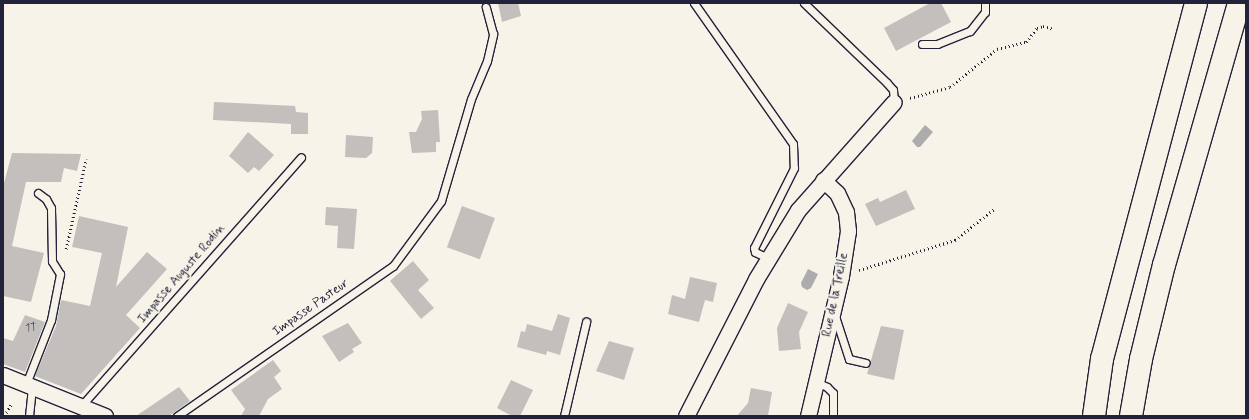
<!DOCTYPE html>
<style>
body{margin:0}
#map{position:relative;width:1249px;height:419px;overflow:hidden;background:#f7f3e8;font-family:Mynerve,sans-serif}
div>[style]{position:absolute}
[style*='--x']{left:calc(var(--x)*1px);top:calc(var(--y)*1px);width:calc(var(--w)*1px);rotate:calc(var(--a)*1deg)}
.water>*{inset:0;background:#aeabad}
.building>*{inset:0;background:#c2bfbd;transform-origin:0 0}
.path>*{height:2.5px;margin-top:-1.25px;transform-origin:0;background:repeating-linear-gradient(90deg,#22223b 0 1px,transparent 0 4px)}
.roads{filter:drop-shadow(1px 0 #22223b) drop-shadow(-1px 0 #22223b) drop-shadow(0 1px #22223b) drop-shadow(0 -1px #22223b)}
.service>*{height:7px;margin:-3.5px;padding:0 3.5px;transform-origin:3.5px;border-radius:3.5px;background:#f7f3e8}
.minor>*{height:15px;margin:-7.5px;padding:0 7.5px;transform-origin:7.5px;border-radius:7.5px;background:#f7f3e8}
.motorway>*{height:22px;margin:-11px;padding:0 11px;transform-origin:11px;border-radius:11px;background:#f7f3e8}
span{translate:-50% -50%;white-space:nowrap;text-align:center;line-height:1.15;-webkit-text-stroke:4px #f7f3e8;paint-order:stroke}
.number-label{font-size:11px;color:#4a495c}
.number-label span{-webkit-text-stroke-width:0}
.street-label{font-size:13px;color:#22223b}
.frame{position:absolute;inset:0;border:4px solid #22223b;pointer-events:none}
</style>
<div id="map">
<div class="water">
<i style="clip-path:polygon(925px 125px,933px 132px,920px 147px,917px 147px,912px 141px)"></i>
<i style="clip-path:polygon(808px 269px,818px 274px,811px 288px,807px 290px,802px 287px,801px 283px)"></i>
</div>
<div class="building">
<i style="clip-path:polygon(498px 3px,518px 3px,521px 16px,502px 22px)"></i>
<i style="clip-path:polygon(930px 3px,941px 3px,951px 22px,896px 51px,884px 28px)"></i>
<i style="clip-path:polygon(214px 102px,295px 106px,296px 112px,308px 113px,308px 134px,291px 134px,291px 124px,213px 120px)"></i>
<i style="clip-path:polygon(438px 110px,440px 142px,436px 142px,436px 152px,412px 153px,409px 132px,416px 132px,422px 119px,421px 111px)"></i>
<i style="clip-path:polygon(248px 132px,274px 155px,259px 171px,254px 167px,248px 173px,229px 156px)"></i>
<i style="clip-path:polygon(346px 135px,373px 137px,372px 153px,366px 158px,345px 157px)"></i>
<i style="clip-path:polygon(12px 153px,81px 154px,77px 171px,64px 168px,61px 182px,26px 182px,12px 246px,44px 253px,31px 302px,3px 296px,3px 187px)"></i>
<i style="clip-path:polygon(906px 190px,915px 209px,876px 226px,865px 204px,878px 198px,880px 202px)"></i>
<i style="left:462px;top:206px;width:35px;height:44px;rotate:20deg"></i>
<i style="clip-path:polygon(326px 207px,357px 209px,354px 249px,337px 248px,338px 226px,325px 225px)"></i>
<i style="clip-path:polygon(79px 216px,128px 227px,116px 287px,147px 252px,167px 269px,126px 315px,140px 328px,81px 394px,35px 376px,56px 326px,61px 300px,90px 306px,102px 253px,72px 247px)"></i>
<i style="clip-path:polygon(413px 261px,429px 280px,418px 290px,434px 308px,421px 319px,390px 281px)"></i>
<i style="clip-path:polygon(690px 277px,717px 283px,713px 302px,705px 300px,699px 322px,668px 314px,672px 295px,685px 299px)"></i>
<i style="clip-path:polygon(788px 303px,808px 312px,799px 332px,801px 349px,779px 351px,777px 328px)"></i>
<i style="clip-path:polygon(558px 314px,570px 318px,560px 355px,547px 351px,546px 355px,517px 347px,521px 331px,525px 332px,527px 324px,552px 331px)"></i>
<i style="clip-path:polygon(25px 315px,45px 322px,25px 372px,3px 364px,3px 338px,13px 341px)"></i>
<i style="clip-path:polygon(348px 323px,362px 343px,352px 349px,354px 352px,339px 362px,322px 336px)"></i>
<i style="clip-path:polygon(881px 326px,904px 330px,894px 380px,867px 374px)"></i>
<i style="clip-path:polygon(609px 341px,634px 348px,624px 380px,596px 371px)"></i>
<i style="clip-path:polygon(273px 360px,281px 371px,274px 377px,282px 389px,268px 399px,259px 416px,241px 416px,245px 409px,231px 390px)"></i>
<i style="clip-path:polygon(511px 380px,533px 390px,520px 416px,512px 416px,497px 408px)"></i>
<i style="clip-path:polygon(179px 387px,190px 401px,169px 416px,136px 416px)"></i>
<i style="clip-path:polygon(751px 388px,772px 392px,768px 416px,737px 416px,748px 403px)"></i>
</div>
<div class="path">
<i style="--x:910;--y:98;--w:41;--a:-15.4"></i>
<i style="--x:950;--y:87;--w:60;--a:-39"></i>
<i style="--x:997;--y:49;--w:30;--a:-14"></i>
<i style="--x:1026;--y:42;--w:18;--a:-52"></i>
<i style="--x:1037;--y:28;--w:6;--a:-18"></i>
<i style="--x:1043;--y:26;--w:11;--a:15"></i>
<i style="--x:66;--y:249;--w:92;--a:-77.5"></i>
<i style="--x:859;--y:270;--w:101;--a:-17.4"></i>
<i style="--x:955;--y:240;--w:50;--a:-38.5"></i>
<i style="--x:4;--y:416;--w:13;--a:-58"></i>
</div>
<div class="roads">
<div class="service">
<i style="--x:694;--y:3;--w:172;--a:54.9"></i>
<i style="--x:793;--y:144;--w:24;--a:88"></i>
<i style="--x:794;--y:168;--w:89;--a:116.6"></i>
<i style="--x:754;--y:248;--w:4;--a:76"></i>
<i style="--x:755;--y:252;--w:14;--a:25"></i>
<i style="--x:804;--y:3;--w:115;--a:43.9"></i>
<i style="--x:887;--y:83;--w:9;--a:49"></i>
<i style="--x:893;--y:90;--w:12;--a:85"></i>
<i style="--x:922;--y:44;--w:15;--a:0"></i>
<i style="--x:937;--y:44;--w:35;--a:-22"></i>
<i style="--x:970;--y:31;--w:24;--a:-52"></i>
<i style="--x:985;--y:12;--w:9;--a:-90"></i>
<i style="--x:835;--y:316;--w:45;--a:72"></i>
<i style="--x:849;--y:359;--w:17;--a:13"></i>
<i style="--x:816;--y:382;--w:12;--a:24"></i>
<i style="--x:827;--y:387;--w:8;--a:45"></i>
<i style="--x:833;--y:393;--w:23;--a:90"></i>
<i style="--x:26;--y:384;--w:69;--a:-68.7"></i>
<i style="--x:51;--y:320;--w:47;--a:-78.9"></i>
<i style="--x:60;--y:274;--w:15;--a:-122"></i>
<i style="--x:52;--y:261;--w:53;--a:-91.1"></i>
<i style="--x:51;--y:208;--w:10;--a:-119"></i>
<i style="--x:46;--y:199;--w:10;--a:-143"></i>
<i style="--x:81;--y:406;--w:332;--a:-48.5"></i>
<i style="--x:29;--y:416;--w:30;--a:-84"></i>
<i style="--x:177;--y:416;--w:263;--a:-34.8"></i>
<i style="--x:393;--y:266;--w:81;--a:-53.6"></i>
<i style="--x:441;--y:201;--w:106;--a:-73.6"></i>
<i style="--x:471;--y:99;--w:41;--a:-67.2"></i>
<i style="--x:487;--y:61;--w:28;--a:-77"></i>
<i style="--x:493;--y:34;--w:28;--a:-105"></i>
<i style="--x:564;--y:416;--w:97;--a:-76.8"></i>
</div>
<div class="minor">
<i style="--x:3;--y:375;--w:110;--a:21.9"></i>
<i style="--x:686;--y:416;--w:154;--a:-62.9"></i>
<i style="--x:756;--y:279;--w:81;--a:-58.7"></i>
<i style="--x:798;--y:210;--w:144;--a:-48.4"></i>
<i style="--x:808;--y:416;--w:144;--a:-76.7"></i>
<i style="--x:841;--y:276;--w:46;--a:-81.2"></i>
<i style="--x:848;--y:231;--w:19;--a:-96"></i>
<i style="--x:846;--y:212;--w:21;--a:-115"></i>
<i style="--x:837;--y:193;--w:19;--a:-137"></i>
</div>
<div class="motorway">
<i style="--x:1094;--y:416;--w:58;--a:-82"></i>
<i style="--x:1102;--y:359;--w:368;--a:-75.2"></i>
<i style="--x:1131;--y:416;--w:58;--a:-80"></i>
<i style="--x:1141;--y:359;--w:97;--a:-76.3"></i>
<i style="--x:1164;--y:265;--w:273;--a:-74"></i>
</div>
</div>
<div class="number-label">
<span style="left:31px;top:328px">1T</span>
</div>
<div class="street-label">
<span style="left:182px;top:274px;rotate:-49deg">Impasse Auguste Rodin</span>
<span style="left:836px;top:295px;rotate:-78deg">Rue de la Treille</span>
<span style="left:311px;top:308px;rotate:-35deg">Impasse Pasteur</span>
</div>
<div class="frame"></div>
</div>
